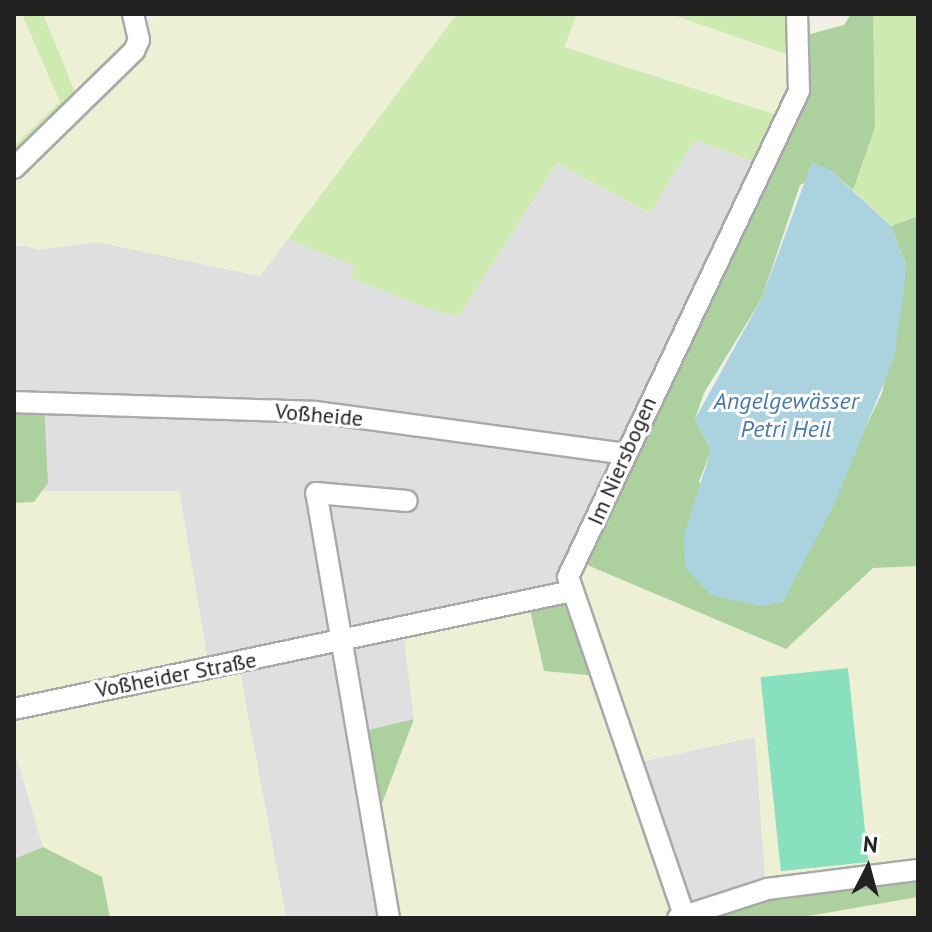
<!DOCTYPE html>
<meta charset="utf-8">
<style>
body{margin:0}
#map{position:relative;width:932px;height:932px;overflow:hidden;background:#f2efe9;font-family:"PT Sans",sans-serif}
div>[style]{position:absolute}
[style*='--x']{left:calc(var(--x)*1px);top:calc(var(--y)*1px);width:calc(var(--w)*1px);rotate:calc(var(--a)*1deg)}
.residential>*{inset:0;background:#e0dfdf}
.farmland>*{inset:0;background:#eef0d5}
.grass>*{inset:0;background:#cdebb0}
.forest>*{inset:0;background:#add19e}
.pitch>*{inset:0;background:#88e0be;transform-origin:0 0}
.water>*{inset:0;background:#aad3df}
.roads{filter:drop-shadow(2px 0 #a9a9a9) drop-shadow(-2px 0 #a9a9a9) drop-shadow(0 2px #a9a9a9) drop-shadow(0 -2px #a9a9a9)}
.minor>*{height:20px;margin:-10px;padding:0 10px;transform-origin:10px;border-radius:10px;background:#fff}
span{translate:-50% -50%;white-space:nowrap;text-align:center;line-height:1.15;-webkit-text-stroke:6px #fff;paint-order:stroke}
.street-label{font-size:22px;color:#222}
.water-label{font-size:24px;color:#4a7aab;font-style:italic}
.frame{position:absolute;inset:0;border:16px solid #222;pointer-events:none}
.north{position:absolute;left:828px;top:828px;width:80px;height:80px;-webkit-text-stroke:6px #fff;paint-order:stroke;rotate:6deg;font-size:22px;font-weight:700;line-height:32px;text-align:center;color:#222}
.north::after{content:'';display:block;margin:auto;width:28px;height:36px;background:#222;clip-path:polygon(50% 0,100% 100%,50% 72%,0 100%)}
</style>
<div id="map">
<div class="residential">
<i style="clip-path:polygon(695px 140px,763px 165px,572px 591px,403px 629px,414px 719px,355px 733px,389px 918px,286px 918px,238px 663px,209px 668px,179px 491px,42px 491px,48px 483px,14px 402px,14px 246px,97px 242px,260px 276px,288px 239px,355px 266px,352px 278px,459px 316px,557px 163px,650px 213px)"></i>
<i style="clip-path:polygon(755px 737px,767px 889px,684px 915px,630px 764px)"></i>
<i style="clip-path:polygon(14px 748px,43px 847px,14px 859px)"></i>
</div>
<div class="farmland">
<i style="clip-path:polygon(14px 14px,22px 14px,60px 102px,14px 146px)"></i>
<i style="clip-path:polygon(43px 14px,133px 14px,139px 28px,160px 14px,457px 14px,260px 276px,97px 242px,38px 250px,14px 242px,14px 168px,80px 104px)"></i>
<i style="clip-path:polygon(577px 14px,670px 14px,800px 59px,786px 118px,564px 46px)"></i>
<i style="clip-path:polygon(42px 491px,179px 491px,209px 667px,238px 662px,286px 918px,110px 918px,102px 877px,43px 847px,14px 748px,14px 503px,34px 502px)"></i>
<i style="clip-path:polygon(580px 562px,830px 603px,873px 568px,918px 566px,918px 870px,765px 879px,755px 737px,630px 764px,678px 918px,389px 918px,372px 830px,414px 719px,403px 629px,528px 601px,544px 671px,568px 577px)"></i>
<i style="clip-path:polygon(918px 897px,918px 918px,797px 918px,853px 908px)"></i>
</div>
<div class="grass">
<i style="clip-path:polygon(22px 14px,43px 14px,80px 104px,14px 168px,14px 146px,60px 102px)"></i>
<i style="clip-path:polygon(457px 14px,577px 14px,564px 47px,786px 118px,763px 165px,695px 140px,650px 213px,557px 163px,459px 316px,437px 312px,351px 278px,354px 266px,288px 239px)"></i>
<i style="clip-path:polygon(670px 14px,797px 14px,800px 59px)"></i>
<i style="clip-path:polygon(873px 14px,918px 14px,918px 216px,891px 226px,853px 190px)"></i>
</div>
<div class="forest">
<i style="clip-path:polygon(851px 14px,873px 14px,875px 127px,853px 190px,830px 170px,800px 185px,762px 298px,704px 393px,695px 419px,711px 450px,699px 482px,783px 602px,882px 393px,906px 265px,891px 226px,918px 216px,918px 566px,873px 568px,786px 649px,580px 562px,799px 91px,799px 37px,844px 25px)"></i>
<i style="clip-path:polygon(14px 402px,44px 403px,48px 483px,34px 502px,14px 503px)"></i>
<i style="clip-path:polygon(572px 591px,598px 676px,544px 671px,528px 601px)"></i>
<i style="clip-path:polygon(414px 719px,372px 830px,355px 733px)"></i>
<i style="clip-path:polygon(43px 847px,102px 877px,110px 918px,14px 918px,14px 859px)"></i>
<i style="clip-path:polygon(918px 870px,918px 897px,797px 918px,678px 918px,767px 889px)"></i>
</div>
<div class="pitch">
<i style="left:848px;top:668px;width:195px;height:88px;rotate:84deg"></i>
</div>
<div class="water">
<i style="clip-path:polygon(812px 162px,830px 170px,891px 226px,906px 265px,904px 289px,894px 358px,835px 503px,783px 602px,760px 606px,711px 595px,685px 568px,684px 535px,711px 450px,695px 419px,762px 298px)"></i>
</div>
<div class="roads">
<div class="minor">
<i style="--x:14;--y:168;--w:168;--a:-44.3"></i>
<i style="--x:134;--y:51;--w:12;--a:-66"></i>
<i style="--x:139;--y:40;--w:27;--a:-103"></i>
<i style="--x:14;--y:402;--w:302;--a:1.9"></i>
<i style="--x:316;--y:412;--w:308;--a:7.7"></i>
<i style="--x:14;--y:709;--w:570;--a:-11.94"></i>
<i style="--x:684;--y:915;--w:357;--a:-108.9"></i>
<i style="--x:568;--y:577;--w:538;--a:-64.58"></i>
<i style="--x:799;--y:91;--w:77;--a:-91.5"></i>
<i style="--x:389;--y:918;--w:431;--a:-99.7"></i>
<i style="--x:316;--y:493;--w:91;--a:5"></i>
<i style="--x:678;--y:918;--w:94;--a:-18"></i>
<i style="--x:767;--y:889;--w:152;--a:-7.2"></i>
</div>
</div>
<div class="street-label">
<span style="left:319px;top:415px;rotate:5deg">Voßheide</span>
<span style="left:622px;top:461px;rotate:-66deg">Im Niersbogen</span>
<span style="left:176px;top:675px;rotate:-11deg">Voßheider Straße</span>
</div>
<div class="water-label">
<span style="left:786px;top:415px">Angelgewässer<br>Petri Heil</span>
</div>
<div class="frame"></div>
<div class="north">N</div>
</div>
